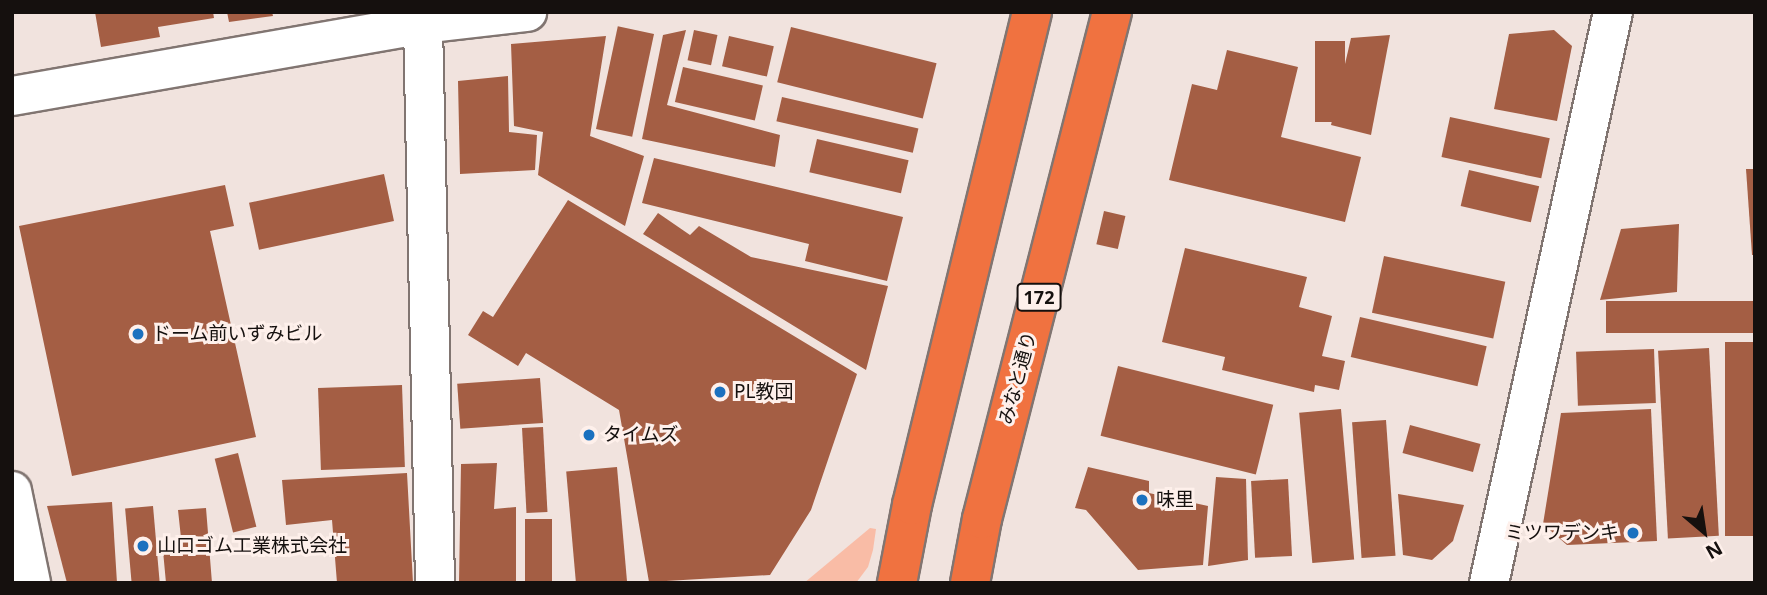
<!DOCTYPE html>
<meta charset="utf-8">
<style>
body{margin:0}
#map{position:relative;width:1767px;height:595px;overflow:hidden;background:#f1e3de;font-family:"Noto Sans","Noto Sans JP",sans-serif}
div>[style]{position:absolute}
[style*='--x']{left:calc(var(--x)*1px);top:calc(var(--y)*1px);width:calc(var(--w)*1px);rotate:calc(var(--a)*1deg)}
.green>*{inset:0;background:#f9bca6}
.building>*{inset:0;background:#a45e44;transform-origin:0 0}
.roads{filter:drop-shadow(2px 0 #817571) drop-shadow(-2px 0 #817571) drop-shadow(0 2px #817571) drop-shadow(0 -2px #817571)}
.street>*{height:38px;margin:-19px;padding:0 19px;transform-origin:19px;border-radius:19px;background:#fff}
.secondary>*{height:38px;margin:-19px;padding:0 19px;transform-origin:19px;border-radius:19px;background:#fff}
.highway>*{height:38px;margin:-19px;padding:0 19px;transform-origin:19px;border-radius:19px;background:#f07240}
.dots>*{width:19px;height:19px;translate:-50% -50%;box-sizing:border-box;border:4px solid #fef0eb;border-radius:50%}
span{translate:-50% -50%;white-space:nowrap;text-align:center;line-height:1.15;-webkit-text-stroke:6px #fef0eb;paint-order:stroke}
.shield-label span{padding:2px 5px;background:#fef0eb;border:2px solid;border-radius:5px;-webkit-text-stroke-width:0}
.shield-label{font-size:18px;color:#15100e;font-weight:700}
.poi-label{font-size:19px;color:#15100e}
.left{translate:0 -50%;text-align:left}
.right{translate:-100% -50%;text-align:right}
.street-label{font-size:19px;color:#15100e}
.frame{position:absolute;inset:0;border:14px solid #15100e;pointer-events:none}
.north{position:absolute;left:1669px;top:497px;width:70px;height:70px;-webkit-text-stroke:5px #fef0eb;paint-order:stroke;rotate:151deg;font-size:19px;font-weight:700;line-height:28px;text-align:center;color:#15100e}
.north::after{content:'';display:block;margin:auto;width:24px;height:32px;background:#15100e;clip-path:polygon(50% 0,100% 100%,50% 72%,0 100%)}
</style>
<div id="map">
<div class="green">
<i style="clip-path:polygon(870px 528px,876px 529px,873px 550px,868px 567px,856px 583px,804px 583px)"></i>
</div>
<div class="building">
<i style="clip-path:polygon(95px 12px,213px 12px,214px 18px,158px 27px,160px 37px,101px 47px)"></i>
<i style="clip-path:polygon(227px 12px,272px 12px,273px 16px,229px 22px)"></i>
<i style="left:791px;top:27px;width:150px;height:57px;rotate:14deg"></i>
<i style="clip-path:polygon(686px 30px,667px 105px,780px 135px,775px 167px,642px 139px,663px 35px)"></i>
<i style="left:694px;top:30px;width:24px;height:31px;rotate:12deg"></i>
<i style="clip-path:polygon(1554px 30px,1572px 46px,1557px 121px,1494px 109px,1509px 34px)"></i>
<i style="left:654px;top:34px;width:105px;height:37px;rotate:102deg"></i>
<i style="clip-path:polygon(1390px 35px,1371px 135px,1331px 125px,1351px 38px)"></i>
<i style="clip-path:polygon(606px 36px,590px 136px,644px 156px,625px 226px,538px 175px,543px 132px,514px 126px,511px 44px)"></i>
<i style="left:729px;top:36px;width:46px;height:31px;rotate:13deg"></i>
<i style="left:1315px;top:41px;width:30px;height:81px"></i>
<i style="clip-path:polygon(1227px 50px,1298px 67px,1281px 137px,1361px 157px,1345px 222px,1169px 180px,1192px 84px,1217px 90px)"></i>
<i style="left:683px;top:67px;width:82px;height:36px;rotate:13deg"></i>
<i style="clip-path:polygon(508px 76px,509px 132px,537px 135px,535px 170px,460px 174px,458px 81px)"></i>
<i style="left:782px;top:97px;width:140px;height:25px;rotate:13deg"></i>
<i style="left:1450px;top:117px;width:102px;height:41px;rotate:12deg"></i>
<i style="left:817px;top:139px;width:94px;height:34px;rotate:13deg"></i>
<i style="clip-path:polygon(654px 158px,903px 217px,887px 281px,805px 261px,809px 244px,642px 203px)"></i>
<i style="clip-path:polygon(1746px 169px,1755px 169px,1755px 255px,1752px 255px)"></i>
<i style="left:1469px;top:170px;width:72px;height:37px;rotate:13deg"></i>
<i style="left:384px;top:174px;width:48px;height:138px;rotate:78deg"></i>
<i style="clip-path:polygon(225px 185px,234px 226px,210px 231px,256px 437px,72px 476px,19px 226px)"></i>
<i style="clip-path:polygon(568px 200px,857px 374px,811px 510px,770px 575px,649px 582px,619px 410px,526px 353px,518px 366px,468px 335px,483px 311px,493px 317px)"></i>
<i style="left:1104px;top:211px;width:22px;height:34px;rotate:13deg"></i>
<i style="clip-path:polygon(658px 213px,690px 235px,699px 226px,751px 257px,888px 286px,866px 370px,643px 234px)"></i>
<i style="clip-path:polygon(1679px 224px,1677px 292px,1600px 300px,1621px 229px)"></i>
<i style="clip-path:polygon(1185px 248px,1307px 277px,1299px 307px,1332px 316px,1322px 356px,1345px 361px,1339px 390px,1315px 385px,1314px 392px,1222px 370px,1225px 357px,1162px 342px)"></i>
<i style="left:1384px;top:256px;width:124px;height:58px;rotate:12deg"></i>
<i style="left:1755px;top:301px;width:32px;height:149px;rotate:90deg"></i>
<i style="left:1360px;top:317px;width:130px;height:41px;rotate:13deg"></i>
<i style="left:1725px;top:342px;width:30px;height:194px"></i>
<i style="left:1709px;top:348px;width:188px;height:51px;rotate:87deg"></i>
<i style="left:1654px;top:349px;width:54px;height:78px;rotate:88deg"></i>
<i style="left:1118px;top:366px;width:160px;height:72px;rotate:14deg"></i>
<i style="left:540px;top:378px;width:45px;height:83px;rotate:86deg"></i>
<i style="left:402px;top:385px;width:82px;height:84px;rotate:88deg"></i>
<i style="left:1341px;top:409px;width:151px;height:42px;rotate:85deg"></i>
<i style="clip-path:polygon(1651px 409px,1657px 541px,1567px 545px,1543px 524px,1561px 413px)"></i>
<i style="left:1386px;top:420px;width:136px;height:34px;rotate:86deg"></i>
<i style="left:1410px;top:425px;width:73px;height:29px;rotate:15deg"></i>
<i style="left:543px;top:427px;width:85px;height:21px;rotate:87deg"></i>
<i style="left:238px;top:453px;width:76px;height:24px;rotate:76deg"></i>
<i style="clip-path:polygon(497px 463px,494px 509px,516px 507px,516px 583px,459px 583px,461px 464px)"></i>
<i style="left:617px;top:467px;width:116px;height:51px;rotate:85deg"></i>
<i style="clip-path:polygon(1088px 467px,1149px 481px,1149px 493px,1208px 506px,1203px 565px,1138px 570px,1086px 510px,1075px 508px)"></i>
<i style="clip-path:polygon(407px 473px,413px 583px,337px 583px,332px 520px,286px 525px,282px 480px)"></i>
<i style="clip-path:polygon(1216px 477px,1246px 479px,1248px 560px,1208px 566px)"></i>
<i style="left:1288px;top:479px;width:77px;height:37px;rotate:87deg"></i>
<i style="clip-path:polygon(1398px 494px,1464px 505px,1453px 541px,1432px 560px,1403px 555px)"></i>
<i style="clip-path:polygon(112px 502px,117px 583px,67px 583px,47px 506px)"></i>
<i style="left:153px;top:506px;width:77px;height:28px;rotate:85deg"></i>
<i style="clip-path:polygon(206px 508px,212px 583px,166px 583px,162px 540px,181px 538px,178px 510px)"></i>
<i style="left:525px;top:519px;width:27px;height:64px"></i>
</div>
<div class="roads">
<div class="street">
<i style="--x:12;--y:96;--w:417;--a:-9.9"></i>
<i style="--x:423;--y:24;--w:105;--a:-6.6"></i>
<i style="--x:12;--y:491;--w:94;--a:78.3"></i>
<i style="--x:1489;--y:583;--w:584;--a:-77.75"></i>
</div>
<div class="secondary">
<i style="--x:426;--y:12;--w:12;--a:104"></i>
<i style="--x:423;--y:24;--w:559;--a:88.77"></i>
</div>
<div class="highway">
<i style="--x:897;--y:583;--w:79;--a:-79.1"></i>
<i style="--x:912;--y:505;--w:507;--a:-76.32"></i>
<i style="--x:970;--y:583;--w:65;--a:-79.4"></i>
<i style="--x:982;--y:519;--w:523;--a:-75.62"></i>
</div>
</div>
<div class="dots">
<i style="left:138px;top:334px;background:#1b71bf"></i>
<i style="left:720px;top:392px;background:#1b71bf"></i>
<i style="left:589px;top:435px;background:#1b71bf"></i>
<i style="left:1142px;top:500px;background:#1b71bf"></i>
<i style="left:1633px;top:533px;background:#1b71bf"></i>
<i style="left:143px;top:546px;background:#1b71bf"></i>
</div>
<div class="shield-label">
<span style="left:1039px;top:297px">172</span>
</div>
<div class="poi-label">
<span class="left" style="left:152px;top:334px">ドーム前いずみビル</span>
<span class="left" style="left:734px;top:392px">PL教団</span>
<span class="left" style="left:603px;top:435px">タイムズ</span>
<span class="left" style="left:1156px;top:500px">味里</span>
<span class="right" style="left:1619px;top:533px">ミツワデンキ</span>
<span class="left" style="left:157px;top:546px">山口ゴム工業株式会社</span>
</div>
<div class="street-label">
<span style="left:1018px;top:378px;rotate:-75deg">みなと通り</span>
</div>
<div class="frame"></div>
<div class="north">N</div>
</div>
